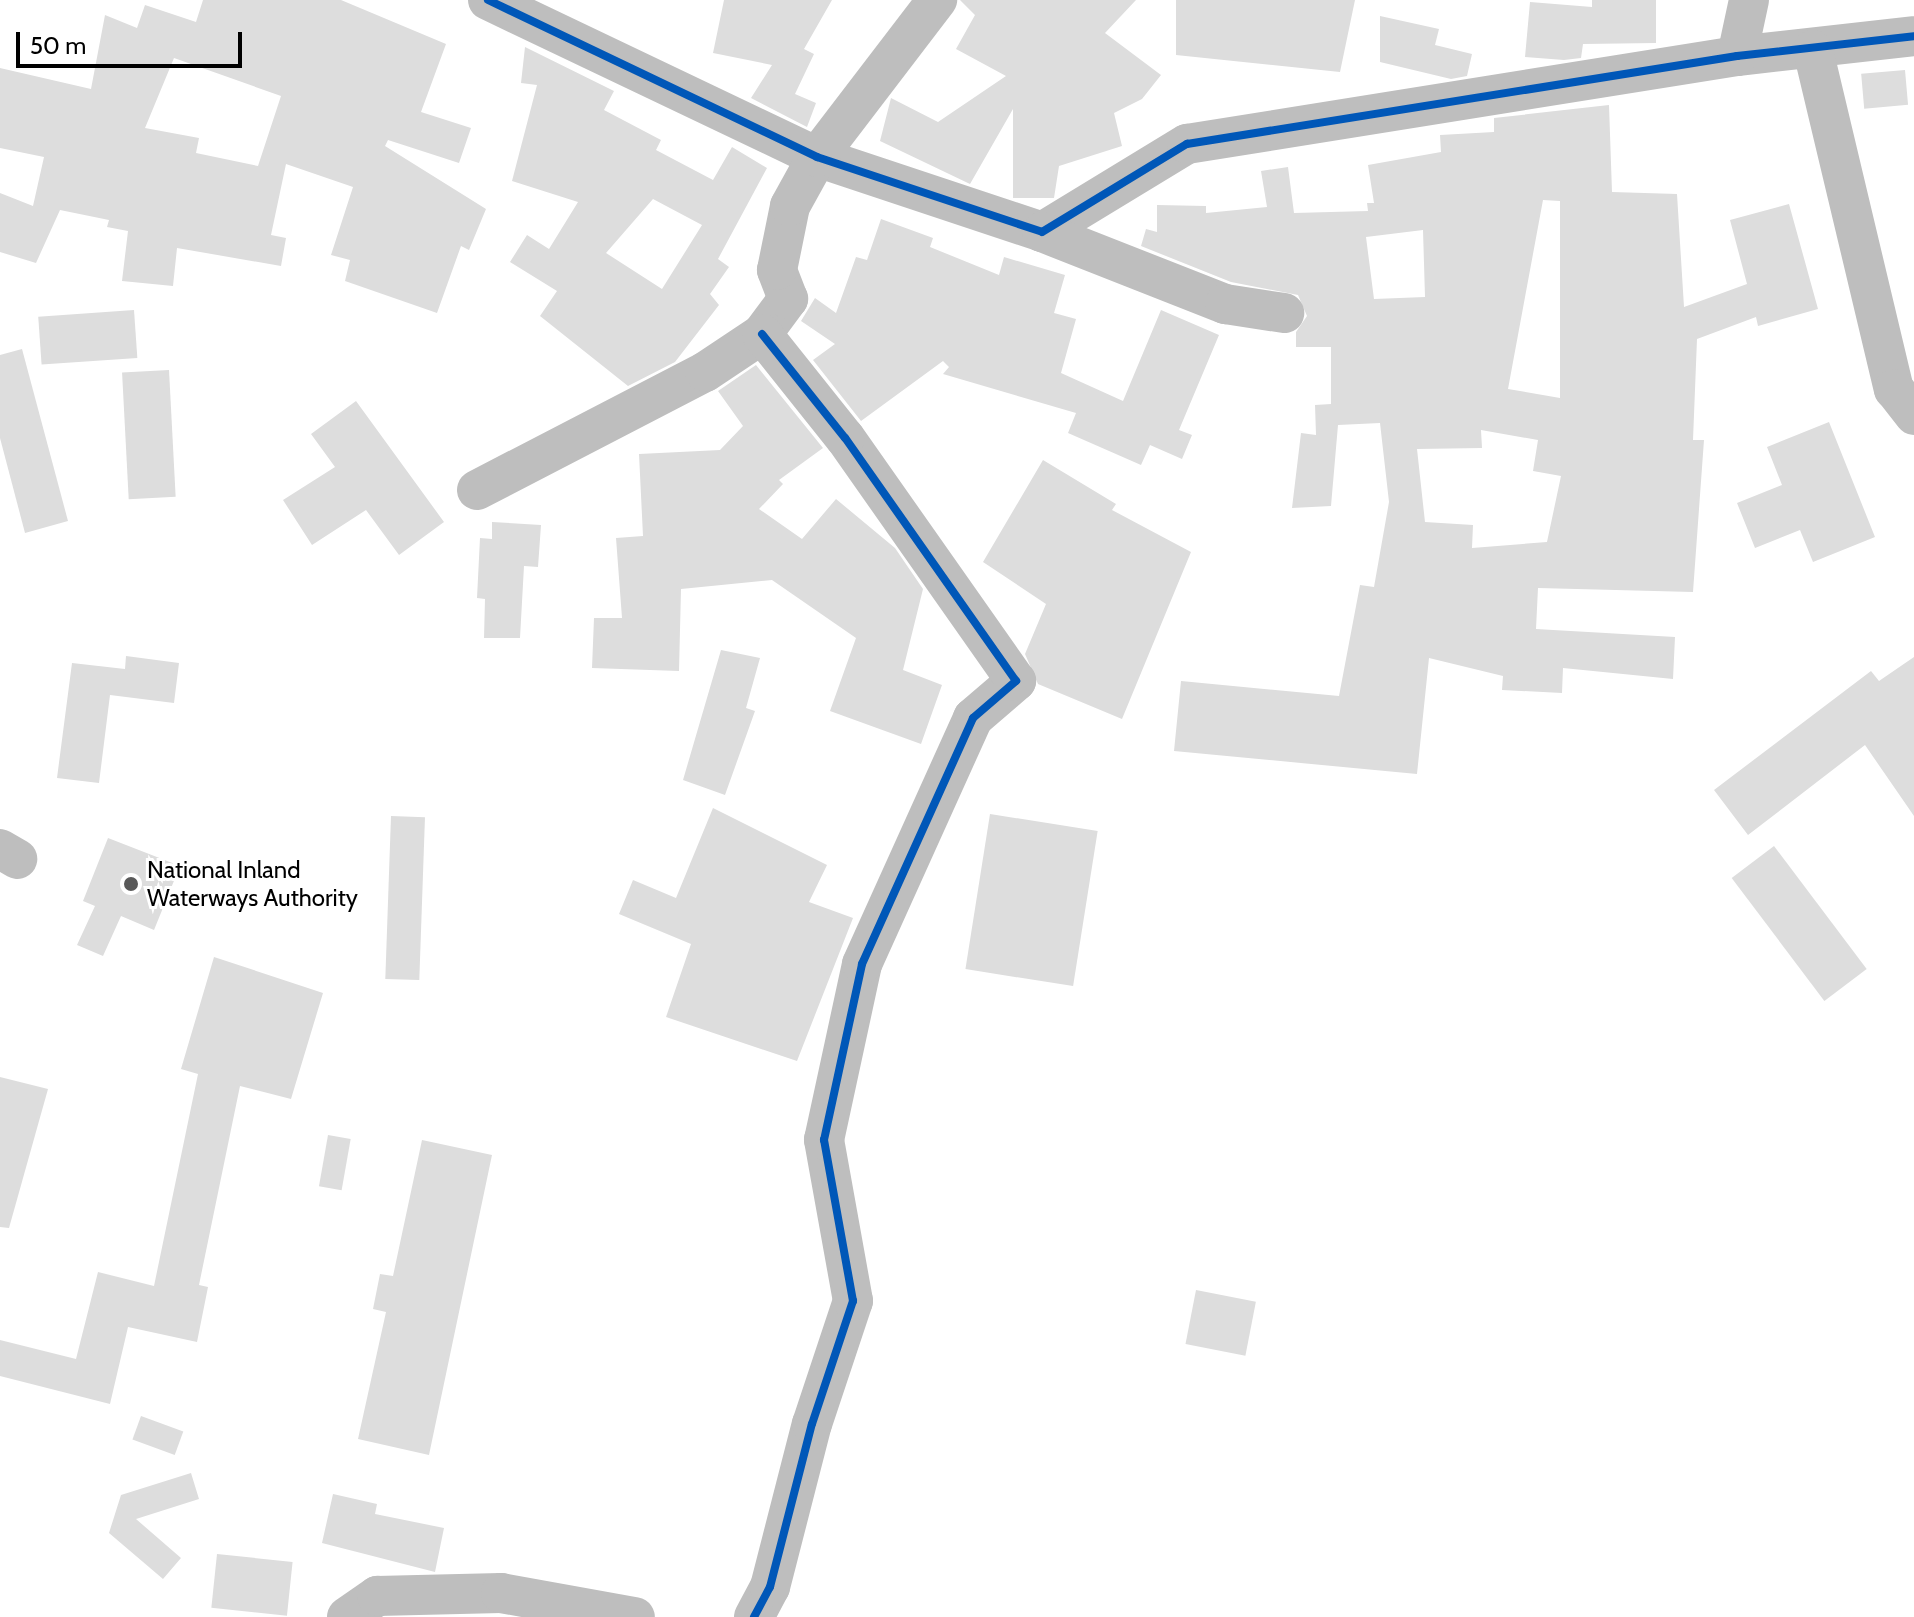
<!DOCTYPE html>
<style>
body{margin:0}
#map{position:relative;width:1914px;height:1617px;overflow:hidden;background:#fff;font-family:Cabin,sans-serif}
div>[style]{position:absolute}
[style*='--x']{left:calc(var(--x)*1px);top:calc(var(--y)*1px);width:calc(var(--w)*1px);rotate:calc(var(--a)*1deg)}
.building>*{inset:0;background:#ddd;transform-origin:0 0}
.minor>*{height:40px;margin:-20px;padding:0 20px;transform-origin:20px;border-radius:20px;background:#bebebe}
.cycleway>*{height:8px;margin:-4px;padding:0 4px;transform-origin:4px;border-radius:4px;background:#0057b8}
.dots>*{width:22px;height:22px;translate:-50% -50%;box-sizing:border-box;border:4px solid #fff;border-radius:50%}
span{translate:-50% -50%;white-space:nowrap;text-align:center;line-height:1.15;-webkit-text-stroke:6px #fff;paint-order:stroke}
.poi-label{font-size:24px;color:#000}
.left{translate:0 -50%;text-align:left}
.scale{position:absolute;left:16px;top:32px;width:226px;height:36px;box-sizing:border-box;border:4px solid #000;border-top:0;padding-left:10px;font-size:24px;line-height:28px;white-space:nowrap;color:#000;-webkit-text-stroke:6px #fff;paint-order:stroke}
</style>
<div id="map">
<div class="building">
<i style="clip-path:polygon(evenodd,203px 0,341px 0,446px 44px,421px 112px,471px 128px,459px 163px,388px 140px,385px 146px,486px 209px,469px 250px,461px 246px,437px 313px,345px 281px,350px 260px,331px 255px,353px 187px,286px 164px,271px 235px,286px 238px,281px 266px,177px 248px,173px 286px,122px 281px,128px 231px,107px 227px,109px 220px,60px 210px,36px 263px,0 252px,0 193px,33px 206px,44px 157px,0 148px,0 68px,91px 89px,105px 15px,137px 28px,145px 5px,196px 22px,203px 0,174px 58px,281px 96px,258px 166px,196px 153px,199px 138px,145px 128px,174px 58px)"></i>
<i style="clip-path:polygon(724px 0,832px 0,804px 49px,814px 54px,795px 94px,816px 103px,807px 127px,751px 98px,772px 65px,713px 53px)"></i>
<i style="clip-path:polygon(960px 0,1136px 0,1105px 33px,1161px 75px,1142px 99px,1114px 113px,1122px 146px,1059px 166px,1054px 198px,1013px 198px,1013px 109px,970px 184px,880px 141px,891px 98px,938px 122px,1006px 76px,956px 49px,975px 15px)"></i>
<i style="clip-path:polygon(1176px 0,1355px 0,1340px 72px,1176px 55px)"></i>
<i style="clip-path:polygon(1592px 0,1656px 0,1656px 43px,1583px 44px,1581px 58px,1564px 60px,1525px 57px,1530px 2px,1592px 7px)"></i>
<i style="clip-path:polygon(1380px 16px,1439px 29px,1435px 45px,1472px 54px,1467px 76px,1451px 79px,1380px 62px)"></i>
<i style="clip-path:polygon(evenodd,525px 47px,614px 91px,604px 110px,661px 140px,656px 150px,713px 180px,732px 147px,767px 168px,718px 259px,729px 267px,710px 294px,719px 305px,675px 362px,628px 386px,540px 316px,557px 291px,510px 262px,527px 235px,549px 249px,578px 202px,512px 181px,537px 85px,521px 83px,525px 47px,653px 199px,702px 225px,662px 289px,606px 253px,653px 199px)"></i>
<i style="left:1905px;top:70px;width:35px;height:44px;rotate:85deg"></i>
<i style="clip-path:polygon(evenodd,1609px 105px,1612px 192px,1677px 194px,1684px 307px,1747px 284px,1730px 220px,1789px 204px,1818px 309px,1758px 326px,1756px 317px,1697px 339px,1693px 440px,1704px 440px,1693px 592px,1538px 588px,1536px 629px,1675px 637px,1673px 679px,1563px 668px,1562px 693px,1502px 690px,1503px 676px,1429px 658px,1417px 774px,1174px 751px,1181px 681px,1339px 696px,1360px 585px,1374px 587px,1389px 502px,1380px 423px,1338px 425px,1331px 506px,1292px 508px,1301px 433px,1316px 435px,1315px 405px,1331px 404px,1331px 347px,1296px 347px,1296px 332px,1307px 316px,1298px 295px,1231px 282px,1141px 246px,1146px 229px,1157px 232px,1157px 205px,1206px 206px,1206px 213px,1267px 207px,1261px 171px,1288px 167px,1294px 213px,1368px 211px,1367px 203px,1374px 203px,1368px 165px,1441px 152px,1440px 135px,1494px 132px,1494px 118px,1609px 105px,1543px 200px,1560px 201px,1560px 398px,1508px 389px,1543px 200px,1609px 105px,1423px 230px,1425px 297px,1374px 299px,1366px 237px,1423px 230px,1609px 105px,1481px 430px,1538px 440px,1533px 471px,1561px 476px,1547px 542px,1472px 548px,1473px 525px,1425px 522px,1417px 449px,1482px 448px,1481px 430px)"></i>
<i style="clip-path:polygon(881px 219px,933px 238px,930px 247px,999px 275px,1004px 257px,1065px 275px,1054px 313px,1076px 319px,1061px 373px,1123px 401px,1161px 310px,1219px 335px,1179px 430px,1192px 435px,1182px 459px,1150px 445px,1141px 465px,1068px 433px,1076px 413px,943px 374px,949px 367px,943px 361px,861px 421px,813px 360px,835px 344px,801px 321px,815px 298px,836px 313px,856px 257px,867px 260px)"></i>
<i style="left:134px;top:310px;width:48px;height:96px;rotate:86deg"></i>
<i style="clip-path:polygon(22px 349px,68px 521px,25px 533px,0 438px,0 355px)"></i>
<i style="clip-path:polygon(756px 365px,823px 448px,779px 480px,783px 484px,759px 509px,802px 539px,836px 499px,895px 548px,923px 589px,903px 670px,942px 685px,921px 744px,830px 711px,856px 638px,772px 580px,681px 589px,679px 671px,592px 668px,594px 618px,622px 618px,616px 538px,643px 536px,639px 454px,720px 450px,743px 426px,718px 391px)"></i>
<i style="left:169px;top:370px;width:127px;height:47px;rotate:87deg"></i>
<i style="clip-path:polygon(356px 401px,444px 522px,399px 555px,366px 510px,312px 545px,283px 500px,335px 467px,311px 434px)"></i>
<i style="clip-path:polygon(1829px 422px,1875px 537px,1813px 562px,1800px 530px,1755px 548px,1737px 503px,1782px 485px,1767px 447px)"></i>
<i style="clip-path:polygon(1043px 460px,1116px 504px,1112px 510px,1191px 552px,1122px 719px,1038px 684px,1025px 654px,1046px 604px,983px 562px)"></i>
<i style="clip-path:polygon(492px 522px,541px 525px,538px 567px,524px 566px,520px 638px,484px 638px,485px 599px,477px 598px,480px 538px,492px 539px)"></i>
<i style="clip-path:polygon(721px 650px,760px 658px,746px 708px,755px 711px,725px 795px,683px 780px)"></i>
<i style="clip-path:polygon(126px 656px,179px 663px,174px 703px,110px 695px,99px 783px,57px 778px,72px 663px,125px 669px)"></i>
<i style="clip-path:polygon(1914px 657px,1914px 816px,1865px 745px,1748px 835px,1714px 790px,1871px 671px,1879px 681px)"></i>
<i style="clip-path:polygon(713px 808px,827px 865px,809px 902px,853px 918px,797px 1061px,666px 1017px,691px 944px,619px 914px,633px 880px,676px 898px)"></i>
<i style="left:990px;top:814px;width:109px;height:157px;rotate:9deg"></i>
<i style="left:391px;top:816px;width:34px;height:163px;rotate:2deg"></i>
<i style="clip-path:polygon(108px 838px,180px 866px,154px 930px,121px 916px,103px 956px,77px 945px,95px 906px,83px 901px)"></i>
<i style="left:1774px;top:846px;width:154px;height:53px;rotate:53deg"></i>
<i style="clip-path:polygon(214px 957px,323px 993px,291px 1099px,240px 1086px,199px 1285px,208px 1287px,197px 1342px,128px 1327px,110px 1404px,0 1376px,0 1340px,76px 1359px,98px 1272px,154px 1286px,198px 1074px,181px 1069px)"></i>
<i style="clip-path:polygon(0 1077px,48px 1089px,9px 1228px,0 1227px)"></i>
<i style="left:328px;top:1135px;width:23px;height:52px;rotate:10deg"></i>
<i style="clip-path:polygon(422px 1140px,492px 1155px,429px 1455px,358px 1439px,386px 1312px,373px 1309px,380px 1274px,393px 1276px)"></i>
<i style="left:1196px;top:1290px;width:61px;height:55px;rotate:11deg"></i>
<i style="left:141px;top:1416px;width:45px;height:25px;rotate:20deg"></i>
<i style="clip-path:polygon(191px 1473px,199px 1499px,136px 1519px,181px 1558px,163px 1579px,109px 1533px,121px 1495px)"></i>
<i style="clip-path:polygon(333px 1494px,377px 1504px,375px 1514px,444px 1528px,435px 1572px,322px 1543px)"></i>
<i style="left:217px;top:1554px;width:76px;height:54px;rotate:6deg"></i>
</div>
<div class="minor">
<i style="--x:488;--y:0;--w:365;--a:25.5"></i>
<i style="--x:817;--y:157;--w:237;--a:18.4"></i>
<i style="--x:1042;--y:232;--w:170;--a:-31.3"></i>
<i style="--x:1187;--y:144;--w:557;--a:-9.09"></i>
<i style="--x:1737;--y:56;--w:178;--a:-6.4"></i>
<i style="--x:1813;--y:50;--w:349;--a:76.6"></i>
<i style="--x:1894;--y:389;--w:33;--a:52"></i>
<i style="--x:1737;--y:56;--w:57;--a:-77.9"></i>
<i style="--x:1042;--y:232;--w:197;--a:21.5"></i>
<i style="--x:1225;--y:304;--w:60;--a:8.7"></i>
<i style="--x:477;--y:490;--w:257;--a:-27.4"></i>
<i style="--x:705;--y:372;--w:69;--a:-33.7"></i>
<i style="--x:762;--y:334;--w:44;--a:-53.4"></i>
<i style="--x:788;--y:299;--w:31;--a:-111"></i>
<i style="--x:777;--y:270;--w:65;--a:-78.5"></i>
<i style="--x:790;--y:206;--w:56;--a:-61.1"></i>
<i style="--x:817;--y:157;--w:198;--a:-52.6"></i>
<i style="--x:0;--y:849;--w:20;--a:30"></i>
<i style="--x:347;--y:1617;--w:37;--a:-35"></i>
<i style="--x:377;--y:1596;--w:124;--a:-1.4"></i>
<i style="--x:501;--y:1593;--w:136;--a:10.2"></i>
<i style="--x:754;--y:1617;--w:34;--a:-62"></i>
<i style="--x:770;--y:1587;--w:168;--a:-75.6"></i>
<i style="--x:812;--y:1424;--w:130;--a:-71.6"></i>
<i style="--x:853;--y:1301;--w:164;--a:-100.2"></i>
<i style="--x:824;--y:1140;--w:180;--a:-77.8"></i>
<i style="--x:862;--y:964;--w:270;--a:-65.7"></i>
<i style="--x:973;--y:718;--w:57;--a:-40.7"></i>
<i style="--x:1016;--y:681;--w:297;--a:-125.1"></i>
<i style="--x:845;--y:438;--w:133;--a:-128.6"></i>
</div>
<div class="cycleway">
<i style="--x:488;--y:0;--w:365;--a:25.5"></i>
<i style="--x:817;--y:157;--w:237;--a:18.4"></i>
<i style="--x:1042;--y:232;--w:170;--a:-31.3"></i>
<i style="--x:1187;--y:144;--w:557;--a:-9.09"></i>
<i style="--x:1737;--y:56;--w:178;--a:-6.4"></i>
<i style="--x:754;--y:1617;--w:34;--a:-62"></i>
<i style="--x:770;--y:1587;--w:168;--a:-75.6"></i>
<i style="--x:812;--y:1424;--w:130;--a:-71.6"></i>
<i style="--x:853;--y:1301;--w:164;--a:-100.2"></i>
<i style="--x:824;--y:1140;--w:180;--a:-77.8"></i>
<i style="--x:862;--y:964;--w:270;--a:-65.7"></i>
<i style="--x:973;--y:718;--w:57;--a:-40.7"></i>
<i style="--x:1016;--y:681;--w:297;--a:-125.1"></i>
<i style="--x:845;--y:438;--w:133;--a:-128.6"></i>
</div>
<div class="dots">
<i style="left:131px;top:884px;background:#595959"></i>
</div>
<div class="poi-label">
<span class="left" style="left:147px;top:884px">National Inland<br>Waterways Authority</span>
</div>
<div class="scale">50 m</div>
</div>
